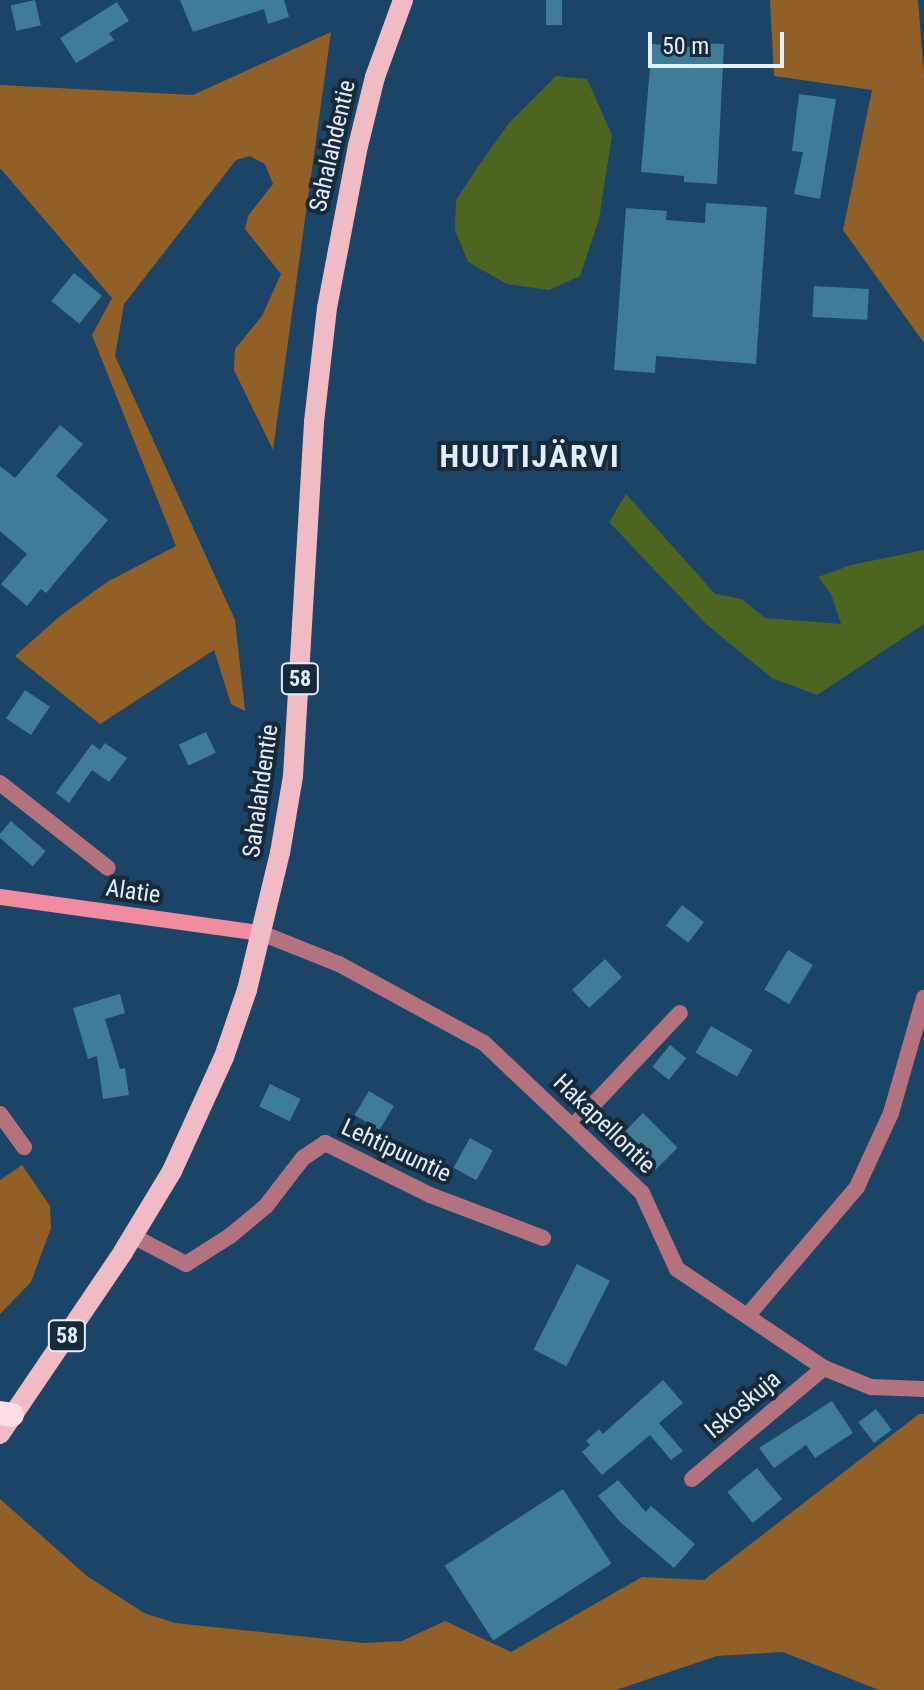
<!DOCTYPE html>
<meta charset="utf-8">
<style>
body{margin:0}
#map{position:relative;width:924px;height:1690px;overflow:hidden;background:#1b4466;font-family:"Roboto Condensed",sans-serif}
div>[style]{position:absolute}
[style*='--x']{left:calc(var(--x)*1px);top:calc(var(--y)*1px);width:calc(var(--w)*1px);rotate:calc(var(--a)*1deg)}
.green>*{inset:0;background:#916028}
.water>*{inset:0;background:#4c6520}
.building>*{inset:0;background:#3f7d96;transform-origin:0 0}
.street>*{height:16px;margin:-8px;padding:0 8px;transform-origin:8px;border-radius:8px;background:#b2727e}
.secondary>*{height:16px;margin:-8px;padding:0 8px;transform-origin:8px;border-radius:8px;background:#f18ba0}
.primary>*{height:20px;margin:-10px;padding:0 10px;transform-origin:10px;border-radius:10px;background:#f1bbc5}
.highway>*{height:24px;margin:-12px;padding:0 12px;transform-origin:12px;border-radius:12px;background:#fedde3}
span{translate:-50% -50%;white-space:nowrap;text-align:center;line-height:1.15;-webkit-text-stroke:8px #182939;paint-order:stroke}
.shield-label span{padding:2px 6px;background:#182939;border:2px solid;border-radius:6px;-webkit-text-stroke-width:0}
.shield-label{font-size:22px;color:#e1eefb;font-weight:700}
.street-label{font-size:24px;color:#e1eefb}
.district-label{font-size:32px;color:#e1eefb;font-weight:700;letter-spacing:2px}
.scale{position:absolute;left:648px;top:32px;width:136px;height:36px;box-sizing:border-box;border:4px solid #e1eefb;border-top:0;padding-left:10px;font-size:24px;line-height:28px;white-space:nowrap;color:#e1eefb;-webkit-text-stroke:6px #182939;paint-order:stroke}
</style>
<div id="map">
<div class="green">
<i style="clip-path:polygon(770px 0,918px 0,924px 75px,924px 343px,843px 230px,872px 90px,774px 76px)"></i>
<i style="clip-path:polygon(331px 32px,273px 450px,234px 370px,235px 349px,262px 316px,281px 274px,245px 229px,248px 216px,273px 184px,265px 164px,250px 156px,236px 160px,124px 304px,115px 356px,235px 620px,245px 711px,231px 704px,214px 650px,100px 724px,15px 656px,60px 616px,107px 582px,176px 546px,92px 335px,112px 298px,0 168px,0 85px,193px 95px)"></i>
<i style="clip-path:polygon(22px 1165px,50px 1206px,51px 1228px,31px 1282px,0 1314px,0 1180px)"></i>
<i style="clip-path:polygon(919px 1414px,924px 1414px,924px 1690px,879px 1690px,783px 1652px,717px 1656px,616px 1690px,0 1690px,0 1499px,87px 1576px,144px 1613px,175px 1623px,364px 1643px,402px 1641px,445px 1621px,511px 1652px,642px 1577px,704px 1580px)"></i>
</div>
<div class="water">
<i style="clip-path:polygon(556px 76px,587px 79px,612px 135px,599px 219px,580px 276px,549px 290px,507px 284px,468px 262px,455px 230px,456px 200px,477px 168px,509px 123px)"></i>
<i style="clip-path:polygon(626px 494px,715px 594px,742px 599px,765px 618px,841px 624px,831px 594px,818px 577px,851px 565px,924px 550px,924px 624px,817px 695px,772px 678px,706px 624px,609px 522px)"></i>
</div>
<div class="building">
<i style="left:35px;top:0;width:26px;height:25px;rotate:77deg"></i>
<i style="clip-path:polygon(180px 0,284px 0,289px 17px,268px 24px,264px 9px,193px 32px)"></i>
<i style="left:546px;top:0;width:16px;height:25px"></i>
<i style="clip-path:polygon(117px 2px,129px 21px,109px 33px,114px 40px,76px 63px,60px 38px)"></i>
<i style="clip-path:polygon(690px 43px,724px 44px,717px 184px,684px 182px,684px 176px,641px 172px,652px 44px,690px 47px)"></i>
<i style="clip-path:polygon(799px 94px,836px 99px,820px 199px,794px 194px,803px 152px,792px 151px)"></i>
<i style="clip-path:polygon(706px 203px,767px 207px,756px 364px,656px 356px,655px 373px,614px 370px,626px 208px,667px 211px,666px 220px,705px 223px)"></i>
<i style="left:74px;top:273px;width:36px;height:36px;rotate:39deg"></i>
<i style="left:814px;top:286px;width:55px;height:31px;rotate:3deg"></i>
<i style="clip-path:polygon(60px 425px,83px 444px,56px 476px,108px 520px,46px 593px,41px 589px,27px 606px,1px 584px,27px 554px,0 531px,0 466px,15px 478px)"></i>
<i style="left:25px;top:690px;width:30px;height:34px;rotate:34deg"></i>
<i style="left:206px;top:732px;width:23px;height:30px;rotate:65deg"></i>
<i style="clip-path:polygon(105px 743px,127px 758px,109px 782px,92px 770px,69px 803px,56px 793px,92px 744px,100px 750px)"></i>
<i style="left:11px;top:821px;width:46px;height:20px;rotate:41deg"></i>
<i style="left:682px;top:905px;width:28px;height:26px;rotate:38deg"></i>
<i style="left:788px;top:950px;width:29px;height:46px;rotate:31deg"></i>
<i style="left:605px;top:959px;width:25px;height:45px;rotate:47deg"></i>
<i style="clip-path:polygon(120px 994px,125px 1013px,105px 1019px,120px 1069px,125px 1068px,129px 1095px,103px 1099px,97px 1056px,88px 1059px,73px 1008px)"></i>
<i style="left:711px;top:1026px;width:48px;height:31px;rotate:30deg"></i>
<i style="left:670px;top:1045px;width:21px;height:28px;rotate:39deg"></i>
<i style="left:270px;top:1084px;width:34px;height:25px;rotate:26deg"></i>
<i style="left:369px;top:1091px;width:29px;height:28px;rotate:31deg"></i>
<i style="left:643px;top:1113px;width:49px;height:32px;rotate:45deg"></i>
<i style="left:470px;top:1138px;width:26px;height:34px;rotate:29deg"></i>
<i style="left:577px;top:1264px;width:37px;height:96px;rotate:27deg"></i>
<i style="clip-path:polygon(663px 1380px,683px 1403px,659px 1423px,683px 1451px,671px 1460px,650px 1435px,602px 1475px,582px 1452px,590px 1445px,586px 1441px,599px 1429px,603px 1434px)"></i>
<i style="clip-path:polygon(832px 1401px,853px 1433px,815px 1458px,806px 1445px,774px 1468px,759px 1448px)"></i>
<i style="left:876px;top:1409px;width:26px;height:22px;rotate:53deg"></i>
<i style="left:757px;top:1468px;width:40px;height:38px;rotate:51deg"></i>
<i style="clip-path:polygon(618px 1480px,646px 1512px,651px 1506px,695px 1544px,674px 1568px,620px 1522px,598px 1496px)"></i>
<i style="left:563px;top:1489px;width:89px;height:141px;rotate:57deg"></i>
</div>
<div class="street">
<i style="--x:0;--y:783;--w:137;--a:38.2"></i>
<i style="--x:261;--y:933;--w:84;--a:21.7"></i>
<i style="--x:339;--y:964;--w:165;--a:28.6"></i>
<i style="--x:484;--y:1043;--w:218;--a:43.5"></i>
<i style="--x:642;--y:1193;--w:84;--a:65.3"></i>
<i style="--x:677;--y:1269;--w:177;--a:34"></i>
<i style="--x:824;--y:1368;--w:51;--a:22"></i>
<i style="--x:871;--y:1387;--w:53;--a:2.2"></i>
<i style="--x:0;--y:1114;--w:41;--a:54"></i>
<i style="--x:574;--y:1125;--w:154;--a:-46.6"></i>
<i style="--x:133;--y:1236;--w:60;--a:27.8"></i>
<i style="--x:186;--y:1264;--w:52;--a:-32.5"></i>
<i style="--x:230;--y:1236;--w:47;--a:-39.8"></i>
<i style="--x:266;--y:1206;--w:61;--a:-52.4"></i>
<i style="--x:303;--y:1158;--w:27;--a:-34"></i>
<i style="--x:325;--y:1143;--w:117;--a:26.3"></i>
<i style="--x:430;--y:1195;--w:121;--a:20.8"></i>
<i style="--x:749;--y:1314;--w:167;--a:-49.6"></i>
<i style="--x:857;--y:1187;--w:81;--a:-65.3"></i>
<i style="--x:891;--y:1113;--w:120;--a:-74"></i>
<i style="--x:692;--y:1479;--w:172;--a:-40.1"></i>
</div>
<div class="secondary">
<i style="--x:0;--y:897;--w:263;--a:7.9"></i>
</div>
<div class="primary">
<i style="--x:0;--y:1434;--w:220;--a:-55.9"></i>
<i style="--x:123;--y:1252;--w:95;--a:-58.8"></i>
<i style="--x:172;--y:1171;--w:125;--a:-65.5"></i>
<i style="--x:224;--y:1057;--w:71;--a:-71.1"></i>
<i style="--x:247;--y:990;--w:141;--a:-76.5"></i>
<i style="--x:280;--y:853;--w:78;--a:-80.4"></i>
<i style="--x:293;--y:776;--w:355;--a:-86.6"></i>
<i style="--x:314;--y:422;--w:115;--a:-83.5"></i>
<i style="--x:327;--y:308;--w:165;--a:-79.2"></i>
<i style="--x:358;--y:146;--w:71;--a:-76.2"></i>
<i style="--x:375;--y:77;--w:82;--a:-70"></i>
</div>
<div class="highway">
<i style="--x:0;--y:1413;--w:12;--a:9"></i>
</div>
<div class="shield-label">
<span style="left:300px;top:679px">58</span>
<span style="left:67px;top:1336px">58</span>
</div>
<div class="street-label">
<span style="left:333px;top:146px;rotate:-77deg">Sahalahdentie</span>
<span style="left:261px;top:791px;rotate:-82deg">Sahalahdentie</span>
<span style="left:133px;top:892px;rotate:8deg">Alatie</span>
<span style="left:604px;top:1124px;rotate:44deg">Hakapellontie</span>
<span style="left:396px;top:1151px;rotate:25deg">Lehtipuuntie</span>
<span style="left:743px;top:1405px;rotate:-40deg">Iskoskuja</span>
</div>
<div class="district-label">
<span style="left:530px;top:456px">HUUTIJÄRVI</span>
</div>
<div class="scale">50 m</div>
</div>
